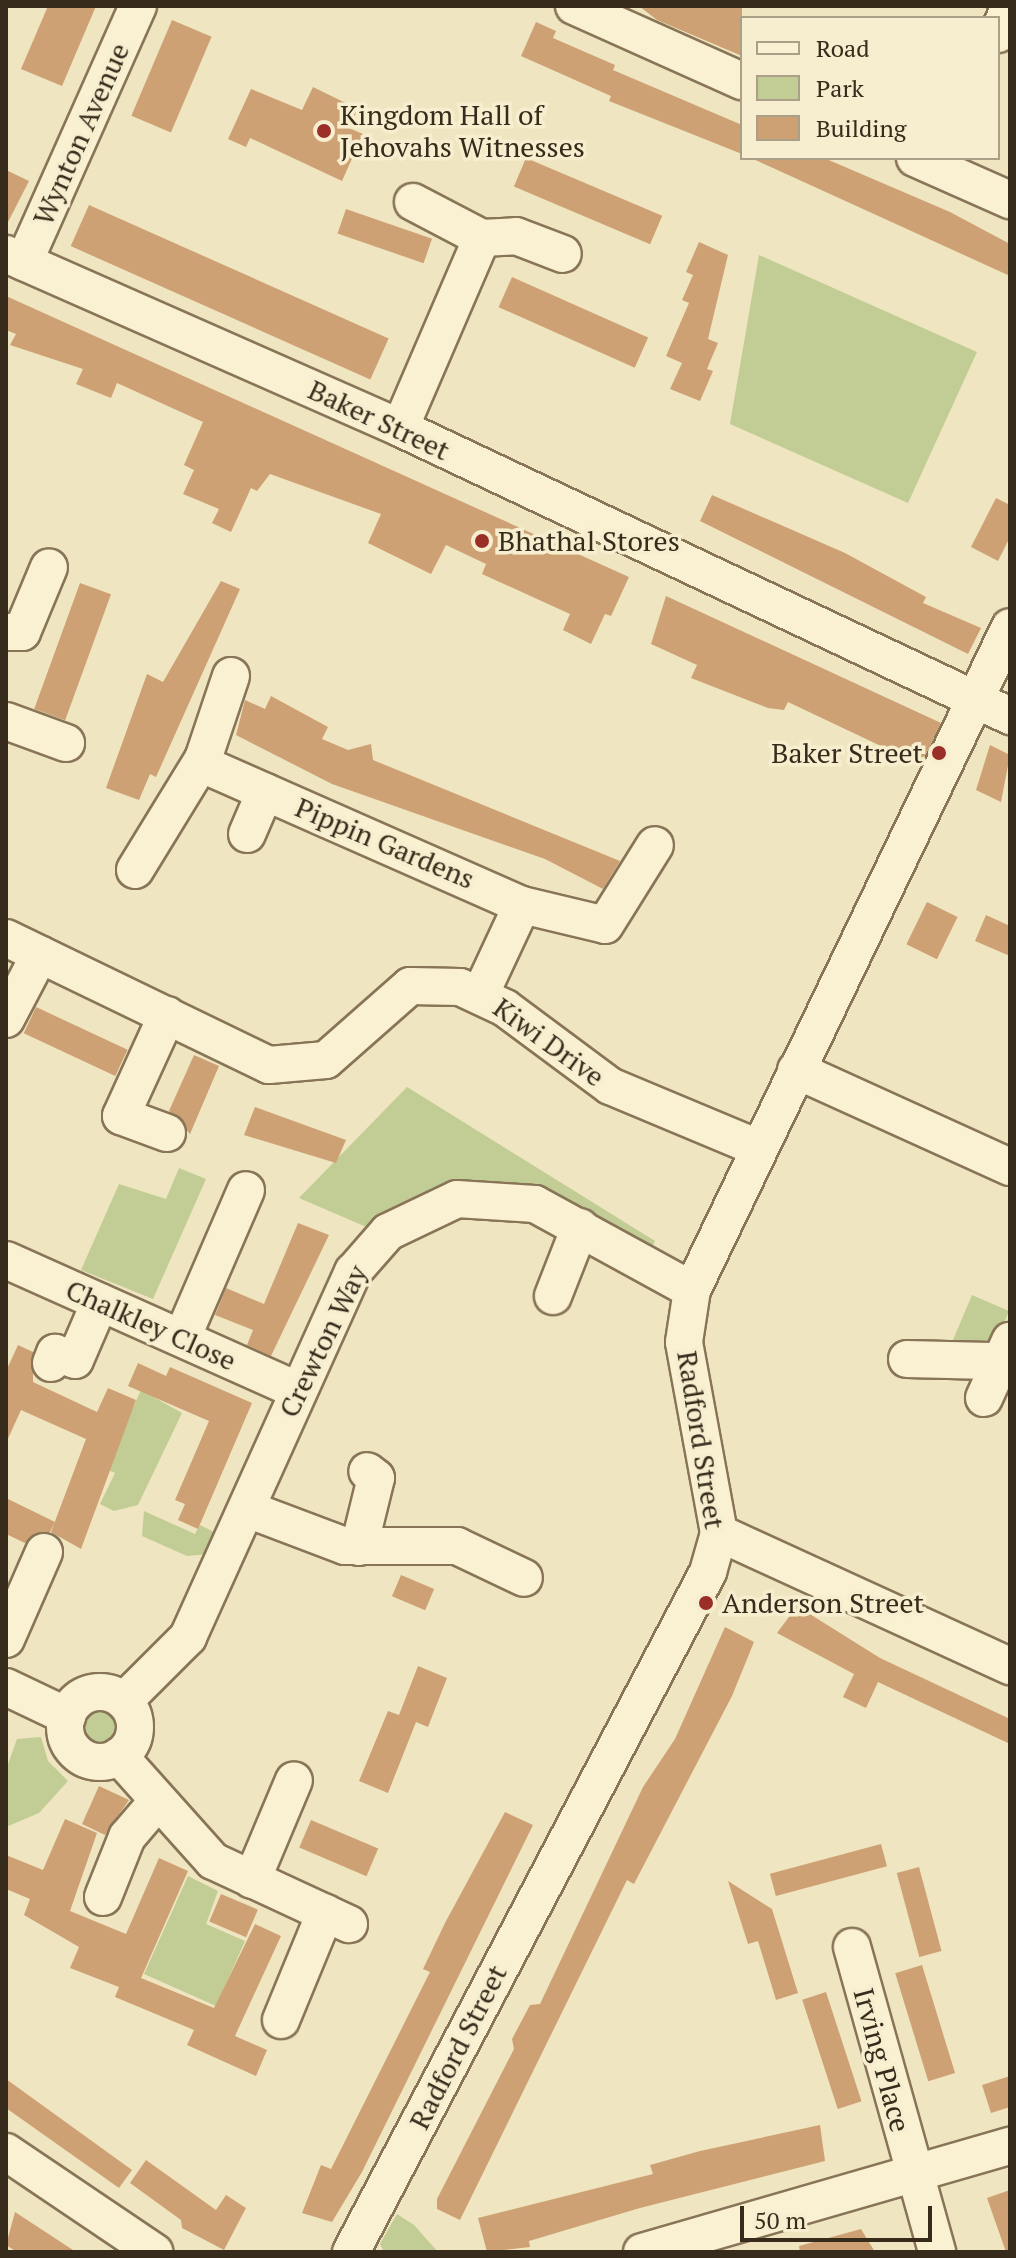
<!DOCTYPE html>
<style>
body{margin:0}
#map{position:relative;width:1016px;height:2258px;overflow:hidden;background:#efe5c0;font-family:"PT Serif",serif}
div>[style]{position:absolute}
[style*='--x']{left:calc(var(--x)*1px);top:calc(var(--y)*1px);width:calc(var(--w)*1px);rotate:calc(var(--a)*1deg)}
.green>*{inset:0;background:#c1cd94}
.round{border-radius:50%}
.building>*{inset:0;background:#cea174;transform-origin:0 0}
.roads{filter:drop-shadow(2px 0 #887557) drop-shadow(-2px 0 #887557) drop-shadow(0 2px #887557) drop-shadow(0 -2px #887557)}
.minor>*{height:36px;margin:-18px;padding:0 18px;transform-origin:18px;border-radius:18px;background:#faf1d3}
.minor>.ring{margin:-18px;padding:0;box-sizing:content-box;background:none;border:36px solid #faf1d3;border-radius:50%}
.dots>*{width:22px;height:22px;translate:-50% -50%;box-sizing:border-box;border:4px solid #f6eecf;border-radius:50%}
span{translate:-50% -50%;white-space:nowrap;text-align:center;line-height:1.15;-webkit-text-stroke:7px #f6eecf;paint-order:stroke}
.poi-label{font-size:28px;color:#372c1c}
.left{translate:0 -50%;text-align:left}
.right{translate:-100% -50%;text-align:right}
.street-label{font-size:28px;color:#372c1c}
.frame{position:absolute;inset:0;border:8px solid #372c1c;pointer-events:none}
.legend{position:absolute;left:740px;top:16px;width:260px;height:144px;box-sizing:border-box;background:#f6eecf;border:2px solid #aaa087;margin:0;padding:10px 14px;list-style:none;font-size:24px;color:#372c1c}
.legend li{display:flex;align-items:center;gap:16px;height:40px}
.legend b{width:40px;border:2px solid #aaa087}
.scale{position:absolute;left:740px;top:2206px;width:192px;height:36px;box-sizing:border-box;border:4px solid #372c1c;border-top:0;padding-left:10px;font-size:24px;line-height:28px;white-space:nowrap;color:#372c1c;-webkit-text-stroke:6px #f6eecf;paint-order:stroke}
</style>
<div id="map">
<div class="green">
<i style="clip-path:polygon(759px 255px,977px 352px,908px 503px,730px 424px)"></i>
<i style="clip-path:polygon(407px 1087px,655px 1241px,652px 1247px,539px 1184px,461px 1180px,398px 1206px,371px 1229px,299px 1198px)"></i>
<i style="clip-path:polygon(179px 1168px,206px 1179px,153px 1299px,81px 1270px,119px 1184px,166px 1199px)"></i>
<i style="clip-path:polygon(972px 1295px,1009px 1311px,990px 1356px,947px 1354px)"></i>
<i style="clip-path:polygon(141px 1390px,182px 1413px,138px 1505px,114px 1511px,100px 1504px,115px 1473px,106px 1469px)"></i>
<i style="clip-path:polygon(144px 1511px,195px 1534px,200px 1525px,218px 1534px,208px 1554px,187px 1556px,142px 1536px)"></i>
<i class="round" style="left:78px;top:1705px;width:46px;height:46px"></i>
<i style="clip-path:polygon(41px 1737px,48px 1761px,68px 1781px,39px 1813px,6px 1827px,6px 1770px,17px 1739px)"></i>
<i style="clip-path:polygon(188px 1876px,218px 1891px,206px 1924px,245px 1941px,216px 2006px,144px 1974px)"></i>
<i style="clip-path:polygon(397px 2214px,414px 2225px,438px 2252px,384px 2252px,380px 2244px)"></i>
</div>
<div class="building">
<i style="clip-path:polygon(48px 6px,96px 6px,62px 86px,21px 69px)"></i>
<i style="clip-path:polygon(639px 6px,742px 6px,742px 56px,657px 20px)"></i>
<i style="left:172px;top:20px;width:43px;height:104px;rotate:23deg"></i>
<i style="clip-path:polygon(536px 22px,556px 31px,553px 38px,615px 65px,613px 70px,742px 125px,742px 154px,609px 101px,611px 96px,521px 56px)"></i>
<i style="clip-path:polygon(313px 87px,358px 109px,349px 128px,363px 134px,342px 181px,250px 138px,246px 147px,228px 139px,251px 89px,302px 110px)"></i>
<i style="left:526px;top:158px;width:148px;height:31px;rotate:23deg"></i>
<i style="clip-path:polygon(751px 158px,824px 158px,950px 212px,1010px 244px,1010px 276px)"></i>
<i style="clip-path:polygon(6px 170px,29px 181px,6px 226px)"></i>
<i style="left:89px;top:205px;width:328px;height:45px;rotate:24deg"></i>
<i style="left:346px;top:209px;width:91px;height:26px;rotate:19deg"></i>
<i style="clip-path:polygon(699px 242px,728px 255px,708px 339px,718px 343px,707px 369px,713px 371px,700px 401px,670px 389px,682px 363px,666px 356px,689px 303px,682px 300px,693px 275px,686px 272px)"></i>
<i style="left:512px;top:277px;width:149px;height:33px;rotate:24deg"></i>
<i style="clip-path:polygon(6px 296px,629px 577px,611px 616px,605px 614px,591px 644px,563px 630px,570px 614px,482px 574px,486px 564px,446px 545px,431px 574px,368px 543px,381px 514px,270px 474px,257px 491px,251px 488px,231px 532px,212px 523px,219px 509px,183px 494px,194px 470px,184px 465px,203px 422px,117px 383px,111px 398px,76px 384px,83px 369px,10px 345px,16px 334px,6px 330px)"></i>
<i style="clip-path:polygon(712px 495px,845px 553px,926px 597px,923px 603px,981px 628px,968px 654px,700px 521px)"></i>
<i style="clip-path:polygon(996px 498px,1010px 505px,1010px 537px,998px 561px,971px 547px)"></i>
<i style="clip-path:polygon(221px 581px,240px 589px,156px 777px,150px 774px,139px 800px,106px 788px,147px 674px,163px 682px)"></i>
<i style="left:80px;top:583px;width:33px;height:134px;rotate:20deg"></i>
<i style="clip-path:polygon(666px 596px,941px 723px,921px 765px,788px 702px,784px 710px,768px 708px,691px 678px,697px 665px,651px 644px)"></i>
<i style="clip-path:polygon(271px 696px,328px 727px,322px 739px,348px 750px,371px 744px,373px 760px,620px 861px,603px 889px,545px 859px,332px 784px,236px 735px,245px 700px,265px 709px)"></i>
<i style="clip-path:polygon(990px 745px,1010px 755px,1001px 802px,976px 790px)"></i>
<i style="left:927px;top:902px;width:34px;height:47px;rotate:26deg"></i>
<i style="clip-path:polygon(986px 915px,1010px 926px,1010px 956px,975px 941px)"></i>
<i style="left:36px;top:1007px;width:101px;height:29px;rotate:25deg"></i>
<i style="clip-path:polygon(194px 1055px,219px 1066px,190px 1134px,169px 1111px)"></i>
<i style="clip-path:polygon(255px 1107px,346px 1140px,336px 1163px,244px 1135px)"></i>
<i style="clip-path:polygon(298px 1223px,329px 1235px,271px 1356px,247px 1345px,253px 1330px,215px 1315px,226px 1288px,264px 1304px)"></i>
<i style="clip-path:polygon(18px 1345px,33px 1352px,33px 1382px,97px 1412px,108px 1388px,136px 1400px,81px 1549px,51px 1532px,86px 1439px,21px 1410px,6px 1443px,6px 1371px)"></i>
<i style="clip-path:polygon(138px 1363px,166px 1376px,170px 1367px,252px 1403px,198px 1529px,178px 1520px,185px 1504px,175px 1500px,209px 1421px,128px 1386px)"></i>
<i style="clip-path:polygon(6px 1498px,55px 1522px,50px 1532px,25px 1543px,6px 1534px)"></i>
<i style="left:401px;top:1575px;width:36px;height:23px;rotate:23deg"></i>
<i style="clip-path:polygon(797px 1606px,880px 1658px,1010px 1719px,1010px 1744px,878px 1682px,866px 1708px,843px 1697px,854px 1674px,777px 1633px)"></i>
<i style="clip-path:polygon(725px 1627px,754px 1642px,732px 1696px,634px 1884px,627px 1880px,460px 2220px,437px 2209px,437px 2199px,514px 2049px,512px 2039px,530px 2005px,540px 2004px,643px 1787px,675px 1739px)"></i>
<i style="clip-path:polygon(418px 1666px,447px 1678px,428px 1727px,416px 1722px,388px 1793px,359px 1781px,388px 1711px,399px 1715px)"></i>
<i style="clip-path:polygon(99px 1786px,129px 1800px,105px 1835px,82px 1824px)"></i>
<i style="clip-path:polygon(505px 1812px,533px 1825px,362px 2172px,332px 2222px,302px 2213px,321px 2165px,331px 2169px,430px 1972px,423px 1969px,445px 1923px)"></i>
<i style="clip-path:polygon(65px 1819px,97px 1833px,70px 1911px,126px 1934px,159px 1858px,188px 1871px,141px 1978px,214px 2008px,255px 1924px,281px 1936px,235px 2036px,267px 2050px,256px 2076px,187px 2045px,194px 2030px,115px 1997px,119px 1987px,70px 1968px,79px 1947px,24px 1915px,30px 1899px,6px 1889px,6px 1855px,43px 1870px)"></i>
<i style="left:311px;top:1820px;width:73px;height:30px;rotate:23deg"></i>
<i style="left:881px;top:1844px;width:23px;height:115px;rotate:75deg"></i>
<i style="left:919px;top:1867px;width:87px;height:23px;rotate:75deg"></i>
<i style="clip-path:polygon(728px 1881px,772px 1909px,798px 1993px,776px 2000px,758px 1941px,748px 1944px)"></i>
<i style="left:221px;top:1894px;width:40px;height:30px;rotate:23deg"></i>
<i style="left:922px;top:1965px;width:113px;height:28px;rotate:73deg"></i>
<i style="left:826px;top:1992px;width:115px;height:25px;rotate:72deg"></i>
<i style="clip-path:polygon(1010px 2076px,1010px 2107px,991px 2113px,982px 2085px)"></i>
<i style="clip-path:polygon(6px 2079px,132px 2170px,119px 2188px,6px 2108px)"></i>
<i style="clip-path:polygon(820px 2125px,825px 2161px,640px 2208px,529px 2241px,530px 2247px,487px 2252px,478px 2218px,653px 2174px,650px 2165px,700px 2151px)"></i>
<i style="clip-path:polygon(146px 2160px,216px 2210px,226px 2195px,246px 2208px,224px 2250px,182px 2228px,181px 2220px,130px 2183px)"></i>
<i style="clip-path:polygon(1010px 2190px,1010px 2252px,1006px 2252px,987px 2198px)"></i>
<i style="clip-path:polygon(15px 2212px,76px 2252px,17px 2252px,6px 2245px)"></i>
<i style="clip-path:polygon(861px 2229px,875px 2252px,800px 2252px,799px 2246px)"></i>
</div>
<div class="roads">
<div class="minor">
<i style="--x:574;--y:6;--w:184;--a:24.1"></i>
<i style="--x:998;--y:34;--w:30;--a:-67"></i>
<i style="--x:915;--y:158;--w:104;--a:23.9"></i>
<i style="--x:413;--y:202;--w:78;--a:27.6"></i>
<i style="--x:6;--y:254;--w:431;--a:23.8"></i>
<i style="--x:400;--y:428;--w:675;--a:25.27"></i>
<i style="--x:24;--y:262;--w:280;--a:-66"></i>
<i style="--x:400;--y:428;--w:207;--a:-66.7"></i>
<i style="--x:482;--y:238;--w:34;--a:-3"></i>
<i style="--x:516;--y:236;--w:50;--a:21"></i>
<i style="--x:6;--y:632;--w:16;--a:0"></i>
<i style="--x:22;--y:632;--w:70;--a:-67.4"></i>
<i style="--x:231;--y:676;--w:88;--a:108.6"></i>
<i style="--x:203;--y:759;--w:12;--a:48"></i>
<i style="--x:211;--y:768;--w:340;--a:23.8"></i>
<i style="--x:522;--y:905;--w:85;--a:13.5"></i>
<i style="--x:605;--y:925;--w:94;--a:-58"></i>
<i style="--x:6;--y:721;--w:64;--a:20.1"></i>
<i style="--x:247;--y:834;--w:46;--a:-66.8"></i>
<i style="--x:135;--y:870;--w:130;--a:-58.5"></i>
<i style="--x:6;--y:938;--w:292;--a:25.8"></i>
<i style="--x:269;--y:1065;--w:57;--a:-5"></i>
<i style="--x:326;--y:1060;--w:112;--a:-41.4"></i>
<i style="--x:410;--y:986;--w:50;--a:1.1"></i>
<i style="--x:460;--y:987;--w:50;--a:25"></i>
<i style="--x:505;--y:1008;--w:131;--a:36.6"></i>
<i style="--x:610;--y:1086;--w:160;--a:22.7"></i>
<i style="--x:481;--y:993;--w:97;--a:-65"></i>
<i style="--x:6;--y:1019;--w:73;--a:-62.4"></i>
<i style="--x:796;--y:1070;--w:235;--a:24.4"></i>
<i style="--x:167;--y:1133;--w:49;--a:-159.7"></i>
<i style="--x:121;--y:1116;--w:111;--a:-65.5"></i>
<i style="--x:6;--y:1260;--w:319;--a:24.1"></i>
<i style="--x:553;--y:1296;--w:74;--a:-68.6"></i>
<i style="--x:182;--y:1338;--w:161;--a:-66.6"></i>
<i style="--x:907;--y:1359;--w:83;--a:1.4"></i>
<i style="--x:990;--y:1361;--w:22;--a:22"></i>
<i style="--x:51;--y:1363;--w:11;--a:-68"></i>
<i style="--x:55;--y:1353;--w:21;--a:19"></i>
<i style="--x:75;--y:1360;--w:63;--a:-66.7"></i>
<i style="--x:984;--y:1398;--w:63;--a:-65.5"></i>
<i style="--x:247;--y:1509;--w:105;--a:20.7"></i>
<i style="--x:345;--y:1546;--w:112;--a:0"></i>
<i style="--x:457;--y:1546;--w:74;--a:25.5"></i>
<i style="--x:719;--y:1533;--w:320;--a:24.6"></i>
<i style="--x:359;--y:1547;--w:71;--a:-76.2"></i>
<i style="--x:376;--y:1478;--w:11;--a:-142"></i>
<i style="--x:6;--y:1639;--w:95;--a:-66.4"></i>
<i style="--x:6;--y:1687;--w:68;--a:25.4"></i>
<i class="ring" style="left:65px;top:1692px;width:34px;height:34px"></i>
<i style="--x:124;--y:1701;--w:91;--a:-45"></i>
<i style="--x:188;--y:1637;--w:401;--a:-65.7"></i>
<i style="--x:353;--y:1272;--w:53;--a:-48.8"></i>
<i style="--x:388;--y:1232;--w:76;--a:-25.6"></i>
<i style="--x:457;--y:1199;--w:78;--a:3.7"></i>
<i style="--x:535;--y:1204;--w:179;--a:28.7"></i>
<i style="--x:119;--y:1756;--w:141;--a:48.2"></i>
<i style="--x:213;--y:1861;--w:150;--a:24.9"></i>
<i style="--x:252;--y:1880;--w:108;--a:-67.2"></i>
<i style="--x:103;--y:1897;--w:65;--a:-68.2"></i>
<i style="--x:127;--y:1837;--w:45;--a:-49.5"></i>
<i style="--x:852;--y:1947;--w:317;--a:74.4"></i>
<i style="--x:281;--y:2020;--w:116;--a:-67.6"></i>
<i style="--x:6;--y:2152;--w:179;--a:34"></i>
<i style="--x:351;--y:2252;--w:768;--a:-62.3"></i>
<i style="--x:708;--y:1572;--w:41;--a:-74.2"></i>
<i style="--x:719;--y:1533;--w:194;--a:-100.4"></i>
<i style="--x:684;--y:1342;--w:53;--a:-81.3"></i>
<i style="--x:692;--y:1290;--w:735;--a:-64.38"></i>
<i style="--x:642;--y:2252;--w:383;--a:-16.1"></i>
</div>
</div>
<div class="dots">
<i style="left:324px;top:131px;background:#992f26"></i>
<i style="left:482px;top:541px;background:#992f26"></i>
<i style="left:939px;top:753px;background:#992f26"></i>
<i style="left:706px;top:1603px;background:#992f26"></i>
</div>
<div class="poi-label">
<span class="left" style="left:340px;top:131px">Kingdom Hall of<br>Jehovahs Witnesses</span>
<span class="left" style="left:498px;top:541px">Bhathal Stores</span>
<span class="right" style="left:923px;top:753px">Baker Street</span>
<span class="left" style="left:722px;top:1603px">Anderson Street</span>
</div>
<div class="street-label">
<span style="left:81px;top:134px;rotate:-66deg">Wynton Avenue</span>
<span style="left:379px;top:420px;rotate:25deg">Baker Street</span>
<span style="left:385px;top:843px;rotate:23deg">Pippin Gardens</span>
<span style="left:549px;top:1042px;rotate:36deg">Kiwi Drive</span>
<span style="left:151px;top:1325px;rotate:24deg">Chalkley Close</span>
<span style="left:323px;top:1341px;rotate:-64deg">Crewton Way</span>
<span style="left:701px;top:1440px;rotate:81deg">Radford Street</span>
<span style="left:458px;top:2047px;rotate:-63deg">Radford Street</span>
<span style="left:882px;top:2060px;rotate:75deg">Irving Place</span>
</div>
<div class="frame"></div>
<ul class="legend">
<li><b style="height:10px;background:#faf1d3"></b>Road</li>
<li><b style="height:22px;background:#c1cd94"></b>Park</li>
<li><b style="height:22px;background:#cea174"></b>Building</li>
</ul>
<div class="scale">50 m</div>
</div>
